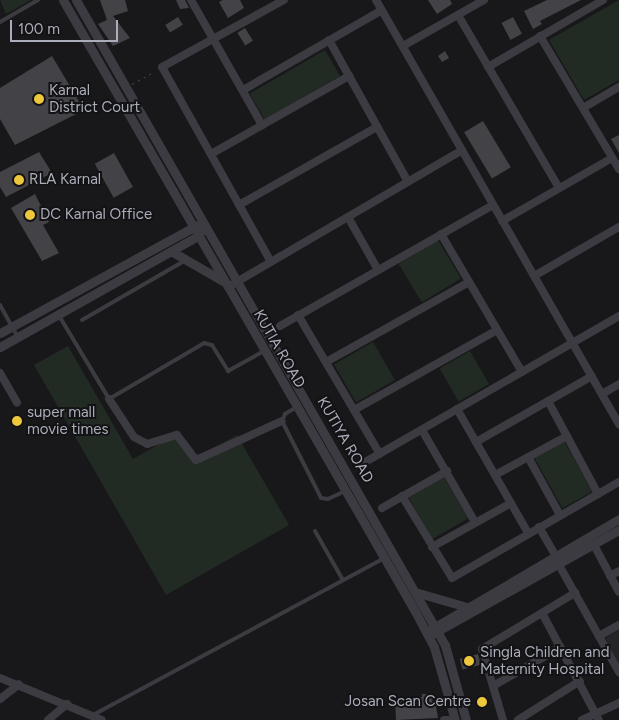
<!DOCTYPE html>
<style>
body{margin:0}
#map{position:relative;width:619px;height:720px;overflow:hidden;background:#18181a;font-family:Figtree,sans-serif}
div>[style]{position:absolute}
[style*='--x']{left:calc(var(--x)*1px);top:calc(var(--y)*1px);width:calc(var(--w)*1px);rotate:calc(var(--a)*1deg)}
.built>*{inset:0;background:#252427}
.green>*{inset:0;background:#222a24;transform-origin:0 0}
.building>*{inset:0;background:#434247;transform-origin:0 0}
.path>*{height:1px;margin-top:-0.5px;transform-origin:0;background:repeating-linear-gradient(90deg,#3f4046 0 2.5px,transparent 0 6.5px)}
.service>*{height:4px;margin:-2px;padding:0 2px;transform-origin:2px;border-radius:2px;background:#3b3b41}
.minor>*{height:8px;margin:-4px;padding:0 4px;transform-origin:4px;border-radius:4px;background:#3b3b41}
.tertiary>*{height:9px;margin:-4.5px;padding:0 4.5px;transform-origin:4.5px;border-radius:4.5px;background:#3b3b41}
.dots>*{width:14px;height:14px;translate:-50% -50%;box-sizing:border-box;border:2px solid #131315;border-radius:50%}
span{translate:-50% -50%;white-space:nowrap;text-align:center;line-height:1.15;-webkit-text-stroke:4px #131315;paint-order:stroke}
.poi-label{font-size:15px;color:#abadba}
.left{translate:0 -50%;text-align:left}
.right{translate:-100% -50%;text-align:right}
.street-label{font-size:15px;color:#abadba}
.scale{position:absolute;left:10px;top:20px;width:108px;height:22px;box-sizing:border-box;border:2px solid #abadba;border-top:0;padding-left:6px;font-size:15px;line-height:18px;white-space:nowrap;color:#abadba;-webkit-text-stroke:4px #131315;paint-order:stroke}
</style>
<div id="map">
<div class="built">
<i style="clip-path:polygon(619px 630px,619px 664px,605px 638px)"></i>
</div>
<div class="green">
<i style="clip-path:polygon(0 0,31px 0,6px 14px)"></i>
<i style="clip-path:polygon(619px 0,619px 80px,584px 100px,549px 40px)"></i>
<i style="left:325px;top:50px;width:30px;height:87px;rotate:60deg"></i>
<i style="left:438px;top:240px;width:45px;height:46px;rotate:59deg"></i>
<i style="left:373px;top:342px;width:44px;height:45px;rotate:60deg"></i>
<i style="clip-path:polygon(68px 346px,133px 459px,179px 433px,194px 459px,237px 435px,289px 525px,166px 595px,34px 365px)"></i>
<i style="left:470px;top:351px;width:38px;height:35px;rotate:60deg"></i>
<i style="left:564px;top:441px;width:58px;height:34px;rotate:61deg"></i>
<i style="left:444px;top:477px;width:48px;height:41px;rotate:60deg"></i>
</div>
<div class="building">
<i style="clip-path:polygon(100px 0,125px 0,128px 11px,113px 16px,130px 38px,113px 46px,98px 24px,107px 20px)"></i>
<i style="clip-path:polygon(176px 0,185px 0,189px 8px,180px 9px)"></i>
<i style="clip-path:polygon(223px 0,240px 0,244px 8px,228px 18px,219px 2px)"></i>
<i style="clip-path:polygon(428px 0,450px 0,452px 4px,437px 14px)"></i>
<i style="clip-path:polygon(547px 0,581px 0,540px 21px,542px 24px,533px 29px,524px 11px)"></i>
<i style="left:178px;top:17px;width:9px;height:15px;rotate:58deg"></i>
<i style="left:513px;top:17px;width:19px;height:13px;rotate:62deg"></i>
<i style="left:245px;top:28px;width:15px;height:9px;rotate:58deg"></i>
<i style="clip-path:polygon(445px 51px,449px 58px,442px 62px,438px 56px)"></i>
<i style="clip-path:polygon(52px 56px,84px 110px,15px 145px,0 119px,0 88px)"></i>
<i style="left:483px;top:121px;width:54px;height:22px;rotate:59deg"></i>
<i style="clip-path:polygon(619px 135px,619px 153px,611px 139px)"></i>
<i style="clip-path:polygon(39px 152px,52px 173px,6px 197px,0 187px,0 172px)"></i>
<i style="left:114px;top:153px;width:39px;height:22px;rotate:61deg"></i>
<i style="clip-path:polygon(35px 194px,49px 222px,43px 225px,59px 253px,42px 261px,11px 208px)"></i>
<i style="left:478px;top:654px;width:11px;height:19px;rotate:75deg"></i>
<i style="clip-path:polygon(422px 694px,434px 694px,438px 718px,396px 720px,395px 699px,422px 697px)"></i>
</div>
<div class="path">
<i style="--x:132;--y:84;--w:26;--a:-29"></i>
</div>
<div class="service">
<i style="--x:0;--y:22;--w:44;--a:-30.1"></i>
<i style="--x:0;--y:305;--w:37;--a:61"></i>
<i style="--x:58;--y:314;--w:99;--a:59"></i>
<i style="--x:109;--y:399;--w:110;--a:-30.5"></i>
<i style="--x:204;--y:343;--w:8;--a:14"></i>
<i style="--x:212;--y:345;--w:31;--a:58"></i>
<i style="--x:228;--y:371;--w:41;--a:-29.1"></i>
<i style="--x:82;--y:320;--w:118;--a:-30"></i>
<i style="--x:297;--y:407;--w:14;--a:150"></i>
<i style="--x:285;--y:414;--w:8;--a:113"></i>
<i style="--x:282;--y:421;--w:86;--a:63.1"></i>
<i style="--x:321;--y:498;--w:7;--a:8"></i>
<i style="--x:328;--y:499;--w:19;--a:-25"></i>
<i style="--x:315;--y:531;--w:56;--a:60.3"></i>
<i style="--x:93;--y:715;--w:331;--a:-28.3"></i>
</div>
<div class="minor">
<i style="--x:191;--y:0;--w:144;--a:60.4"></i>
<i style="--x:376;--y:0;--w:489;--a:60.2"></i>
<i style="--x:458;--y:15;--w:200;--a:59.7"></i>
<i style="--x:540;--y:36;--w:155;--a:59.3"></i>
<i style="--x:329;--y:40;--w:162;--a:60.9"></i>
<i style="--x:403;--y:46;--w:93;--a:-29.6"></i>
<i style="--x:488;--y:67;--w:133;--a:-30.2"></i>
<i style="--x:243;--y:90;--w:160;--a:-29.9"></i>
<i style="--x:583;--y:108;--w:42;--a:-30.3"></i>
<i style="--x:211;--y:154;--w:159;--a:-29.5"></i>
<i style="--x:239;--y:205;--w:159;--a:-29.5"></i>
<i style="--x:348;--y:217;--w:61;--a:60.5"></i>
<i style="--x:502;--y:221;--w:127;--a:-29.8"></i>
<i style="--x:441;--y:234;--w:160;--a:59.6"></i>
<i style="--x:271;--y:262;--w:223;--a:-119.2"></i>
<i style="--x:162;--y:67;--w:139;--a:-28.8"></i>
<i style="--x:534;--y:276;--w:98;--a:-30"></i>
<i style="--x:228;--y:287;--w:271;--a:-30.3"></i>
<i style="--x:298;--y:315;--w:161;--a:59.5"></i>
<i style="--x:280;--y:326;--w:245;--a:-29.6"></i>
<i style="--x:326;--y:362;--w:164;--a:-29.2"></i>
<i style="--x:0;--y:373;--w:34;--a:60"></i>
<i style="--x:602;--y:394;--w:20;--a:-30"></i>
<i style="--x:109;--y:399;--w:45;--a:56.7"></i>
<i style="--x:134;--y:437;--w:15;--a:28"></i>
<i style="--x:147;--y:444;--w:31;--a:-17"></i>
<i style="--x:177;--y:435;--w:31;--a:53"></i>
<i style="--x:196;--y:460;--w:94;--a:-24.4"></i>
<i style="--x:548;--y:401;--w:106;--a:61.7"></i>
<i style="--x:457;--y:409;--w:143;--a:60.2"></i>
<i style="--x:354;--y:410;--w:164;--a:-29.2"></i>
<i style="--x:422;--y:430;--w:106;--a:60.1"></i>
<i style="--x:476;--y:442;--w:133;--a:-29.6"></i>
<i style="--x:528;--y:457;--w:66;--a:61.1"></i>
<i style="--x:360;--y:465;--w:299;--a:-29.9"></i>
<i style="--x:495;--y:475;--w:82;--a:-28.4"></i>
<i style="--x:402;--y:496;--w:96;--a:58.6"></i>
<i style="--x:452;--y:578;--w:193;--a:-29.9"></i>
<i style="--x:382;--y:508;--w:75;--a:-29.6"></i>
<i style="--x:539;--y:527;--w:32;--a:60"></i>
<i style="--x:594;--y:545;--w:53;--a:62"></i>
<i style="--x:432;--y:547;--w:90;--a:-29.1"></i>
<i style="--x:559;--y:565;--w:123;--a:60.7"></i>
<i style="--x:610;--y:576;--w:10;--a:-29"></i>
<i style="--x:542;--y:613;--w:121;--a:62"></i>
<i style="--x:599;--y:636;--w:23;--a:-29"></i>
<i style="--x:0;--y:678;--w:110;--a:22.4"></i>
<i style="--x:493;--y:686;--w:78;--a:-29.8"></i>
<i style="--x:0;--y:699;--w:24;--a:-38"></i>
<i style="--x:48;--y:720;--w:25;--a:-40"></i>
<i style="--x:444;--y:720;--w:11;--a:0"></i>
<i style="--x:503;--y:720;--w:74;--a:-106.5"></i>
<i style="--x:482;--y:649;--w:109;--a:-31.1"></i>
<i style="--x:518;--y:720;--w:73;--a:-32.2"></i>
<i style="--x:582;--y:720;--w:41;--a:-24.7"></i>
</div>
<div class="tertiary">
<i style="--x:63;--y:0;--w:707;--a:60.06"></i>
<i style="--x:416;--y:613;--w:38;--a:62"></i>
<i style="--x:434;--y:647;--w:76;--a:74"></i>
<i style="--x:76;--y:0;--w:743;--a:60.23"></i>
<i style="--x:445;--y:645;--w:78;--a:74.4"></i>
<i style="--x:171;--y:251;--w:60;--a:30"></i>
<i style="--x:0;--y:333;--w:225;--a:-28.7"></i>
<i style="--x:0;--y:347;--w:227;--a:-29.3"></i>
<i style="--x:198;--y:236;--w:6;--a:-59"></i>
<i style="--x:415;--y:592;--w:54;--a:16.1"></i>
<i style="--x:430;--y:630;--w:219;--a:-30.4"></i>
<i style="--x:432;--y:634;--w:214;--a:-29.1"></i>
</div>
<div class="dots">
<i style="left:39px;top:99px;background:#edc83d"></i>
<i style="left:19px;top:180px;background:#edc83d"></i>
<i style="left:30px;top:215px;background:#edc83d"></i>
<i style="left:17px;top:421px;background:#edc83d"></i>
<i style="left:469px;top:661px;background:#edc83d"></i>
<i style="left:482px;top:702px;background:#edc83d"></i>
</div>
<div class="poi-label">
<span class="left" style="left:49px;top:99px">Karnal<br>District Court</span>
<span class="left" style="left:29px;top:180px">RLA Karnal</span>
<span class="left" style="left:40px;top:215px">DC Karnal Office</span>
<span class="left" style="left:27px;top:421px">super mall<br>movie times</span>
<span class="left" style="left:480px;top:661px">Singla Children and<br>Maternity Hospital</span>
<span class="right" style="left:471px;top:702px">Josan Scan Centre</span>
</div>
<div class="street-label">
<span style="left:279px;top:349px;rotate:60deg">KUTIA ROAD</span>
<span style="left:345px;top:440px;rotate:60deg">KUTIYA ROAD</span>
</div>
<div class="scale">100 m</div>
</div>
